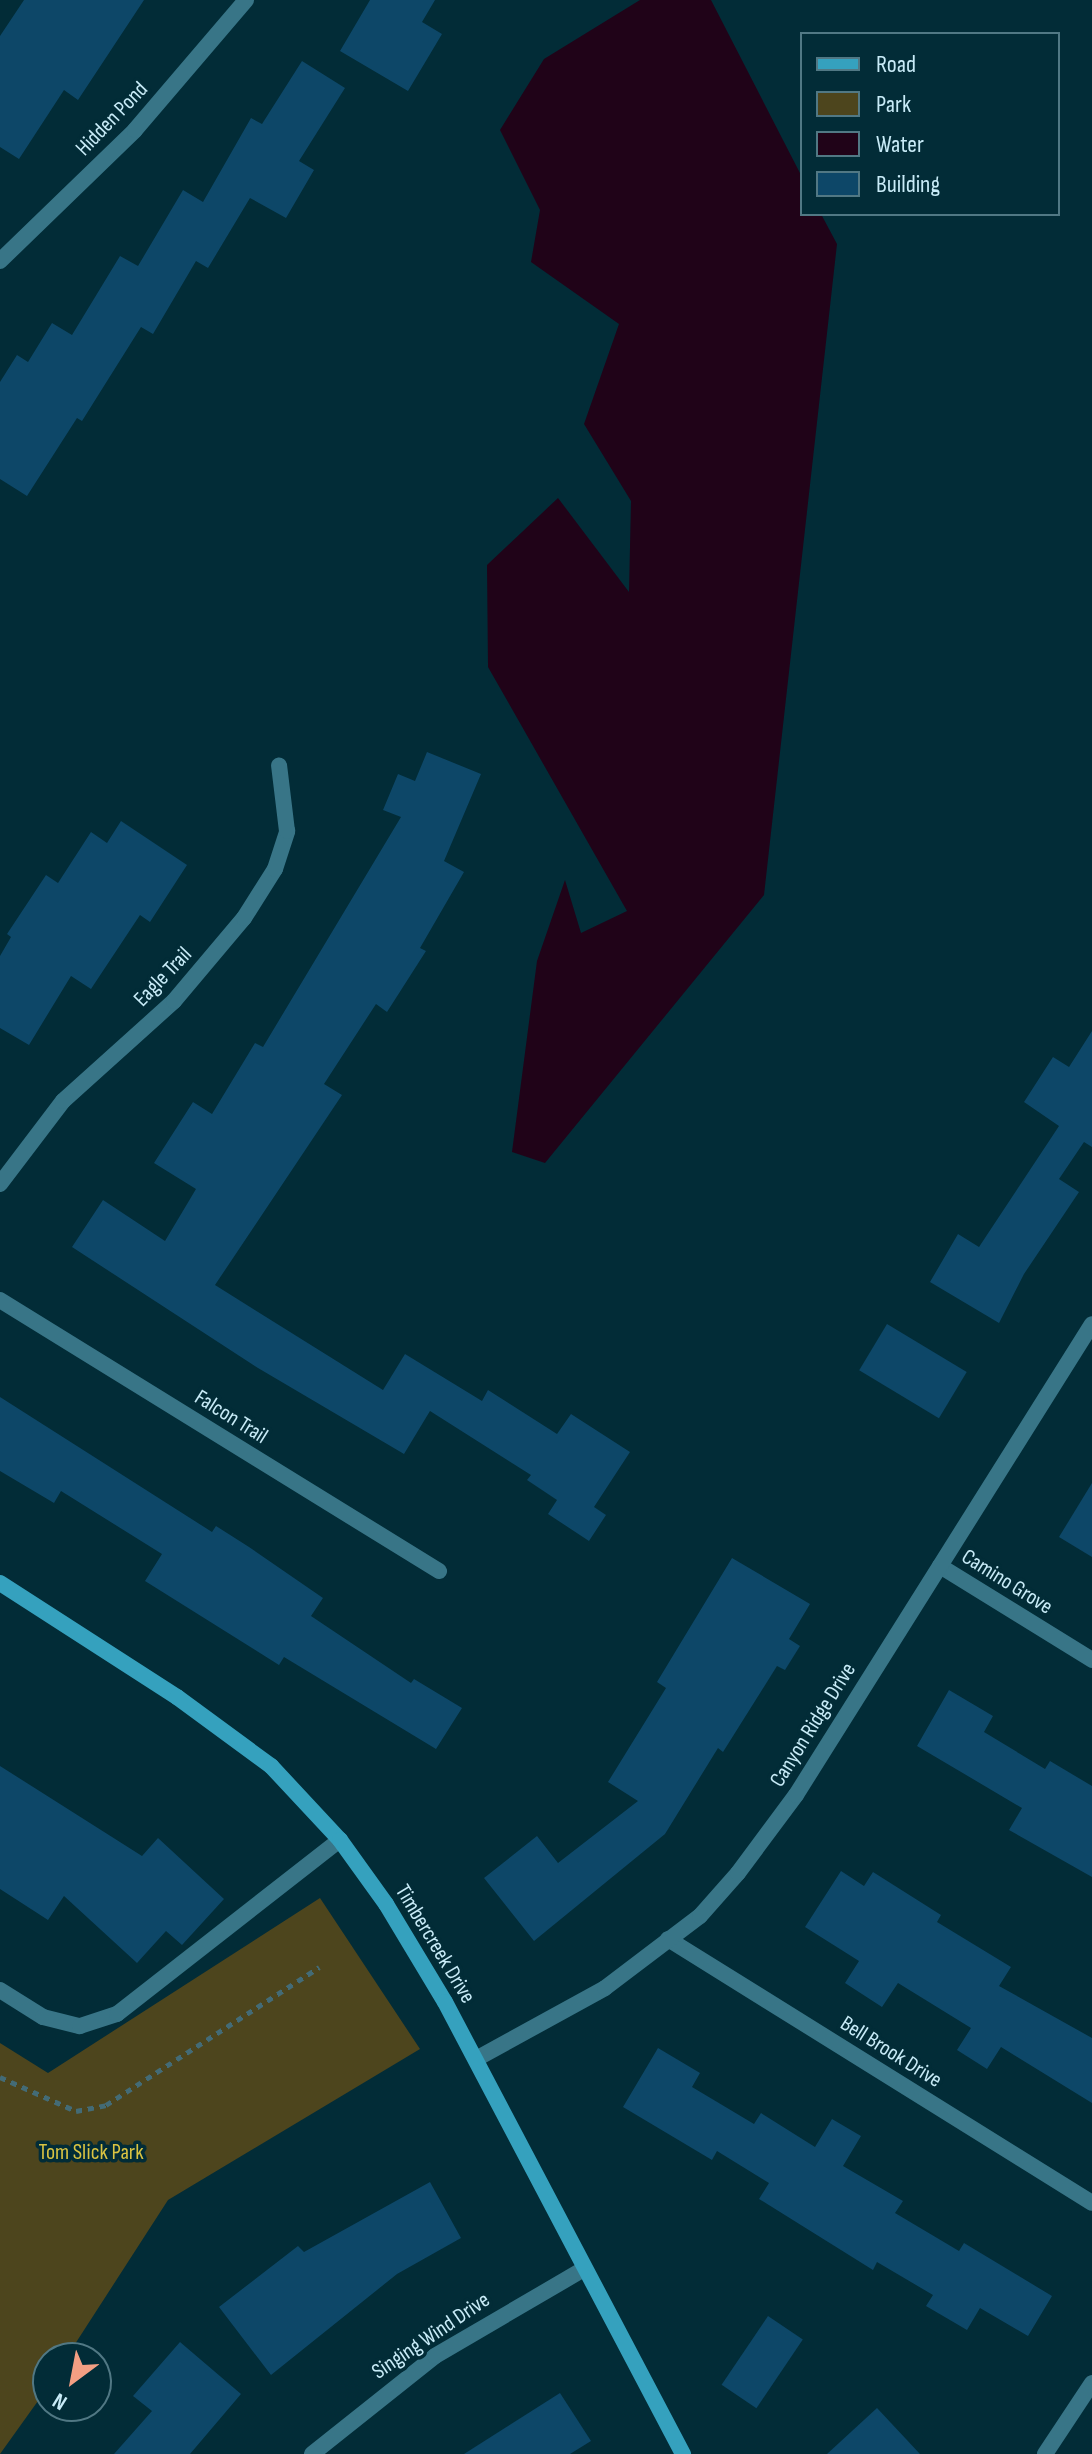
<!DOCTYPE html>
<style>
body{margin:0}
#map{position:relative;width:1092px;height:2454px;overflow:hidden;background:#022c37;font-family:"Sofia Sans Condensed",sans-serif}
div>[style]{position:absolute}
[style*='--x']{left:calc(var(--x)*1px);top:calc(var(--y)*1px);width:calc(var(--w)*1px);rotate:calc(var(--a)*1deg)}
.green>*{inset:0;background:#4d451d}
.water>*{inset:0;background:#200318}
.building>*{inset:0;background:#0d4768;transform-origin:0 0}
.path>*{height:5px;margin-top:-2.5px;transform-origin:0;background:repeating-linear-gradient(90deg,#436b76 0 6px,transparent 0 12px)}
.lane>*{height:16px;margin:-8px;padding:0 8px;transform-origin:8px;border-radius:8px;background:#387587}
.street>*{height:16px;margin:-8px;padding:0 8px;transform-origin:8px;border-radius:8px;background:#387587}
.secondary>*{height:16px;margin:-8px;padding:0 8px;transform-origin:8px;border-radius:8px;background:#35a1be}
span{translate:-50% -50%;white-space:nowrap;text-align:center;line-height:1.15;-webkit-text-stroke:7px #022c37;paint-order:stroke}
.street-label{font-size:22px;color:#c8ebf7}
.park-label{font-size:22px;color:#d9c342}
.legend{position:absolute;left:800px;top:32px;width:260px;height:184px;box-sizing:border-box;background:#022c37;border:2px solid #517884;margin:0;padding:10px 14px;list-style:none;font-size:24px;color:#c8ebf7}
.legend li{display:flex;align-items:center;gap:16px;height:40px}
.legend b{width:40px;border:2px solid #517884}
.north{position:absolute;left:32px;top:2342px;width:80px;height:80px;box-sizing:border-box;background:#022c37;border:2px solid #517884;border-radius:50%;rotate:212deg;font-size:22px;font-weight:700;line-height:32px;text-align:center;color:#c8ebf7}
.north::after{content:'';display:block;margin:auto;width:28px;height:36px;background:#f39f83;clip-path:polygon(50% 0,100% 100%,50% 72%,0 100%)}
</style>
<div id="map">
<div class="green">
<i style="clip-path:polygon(320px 1898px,420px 2049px,168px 2200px,66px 2358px,48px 2358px,48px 2387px,0 2454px,0 2043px,48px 2073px)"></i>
</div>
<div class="water">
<i style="clip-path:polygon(640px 0,711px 0,802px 177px,802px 214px,821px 214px,837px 244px,764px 895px,545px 1163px,512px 1152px,537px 961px,565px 880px,581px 933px,627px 911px,488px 667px,487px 565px,558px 498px,629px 592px,631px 501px,584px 424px,619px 324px,531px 262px,540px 210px,500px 130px,544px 59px)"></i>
</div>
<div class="building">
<i style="clip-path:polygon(24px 0,144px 0,78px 100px,64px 90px,19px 159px,0 147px,0 36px)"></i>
<i style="clip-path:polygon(370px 0,435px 0,422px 22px,442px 34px,408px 91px,340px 51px)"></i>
<i style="clip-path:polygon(302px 61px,345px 88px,299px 161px,314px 170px,286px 218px,250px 198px,208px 268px,196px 261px,153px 334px,141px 327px,82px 421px,77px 418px,27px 496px,0 479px,0 382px,17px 355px,28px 362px,52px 323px,72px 335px,120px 256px,138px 266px,183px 190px,203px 202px,251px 118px,262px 124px)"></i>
<i style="clip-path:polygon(427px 752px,481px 774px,444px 861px,464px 872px,420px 948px,426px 951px,387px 1012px,376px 1004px,324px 1084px,342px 1095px,215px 1285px,383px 1390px,405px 1354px,482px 1401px,488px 1390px,557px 1434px,571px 1414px,630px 1452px,594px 1507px,606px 1515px,589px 1541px,548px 1514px,557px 1500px,527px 1480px,531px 1475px,430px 1411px,404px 1454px,258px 1368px,72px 1247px,103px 1200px,165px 1241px,196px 1189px,154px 1163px,193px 1102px,212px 1114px,255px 1043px,263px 1047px,401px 817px,383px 810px,398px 774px,415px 781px)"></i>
<i style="clip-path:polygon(121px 821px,187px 865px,150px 922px,140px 915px,91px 989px,71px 976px,29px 1045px,0 1028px,0 956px,11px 937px,7px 934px,46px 875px,58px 883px,91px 832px,107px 843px)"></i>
<i style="clip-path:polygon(1092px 1031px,1092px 1147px,1084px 1142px,1059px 1179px,1079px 1192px,1024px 1274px,999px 1323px,930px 1282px,958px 1234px,979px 1247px,1059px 1126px,1024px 1102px,1053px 1057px,1069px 1067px)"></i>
<i style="left:887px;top:1324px;width:93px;height:54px;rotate:31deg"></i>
<i style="clip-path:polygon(0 1397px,212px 1532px,216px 1526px,249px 1547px,323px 1598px,311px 1616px,411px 1683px,414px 1679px,462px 1708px,436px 1749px,284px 1657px,279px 1665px,145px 1581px,162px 1554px,61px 1491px,54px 1503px,0 1471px)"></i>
<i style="clip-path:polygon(1092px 1483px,1092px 1557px,1059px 1537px)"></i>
<i style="clip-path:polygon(732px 1558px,810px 1604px,789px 1639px,800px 1646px,785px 1670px,777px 1666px,723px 1752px,718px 1748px,665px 1834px,534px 1941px,484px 1878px,537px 1836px,558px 1863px,638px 1801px,608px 1782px,666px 1688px,657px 1682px)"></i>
<i style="clip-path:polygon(949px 1690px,993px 1716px,984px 1732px,1045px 1769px,1050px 1761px,1092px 1786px,1092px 1877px,1009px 1830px,1022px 1808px,917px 1746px)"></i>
<i style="clip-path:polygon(0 1766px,142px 1856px,158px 1838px,224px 1899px,182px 1945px,166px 1931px,137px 1963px,64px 1896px,48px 1920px,0 1889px)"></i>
<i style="clip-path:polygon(841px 1871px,864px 1886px,873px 1872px,941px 1915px,937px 1922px,1011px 1967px,999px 1986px,1092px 2038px,1092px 2103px,1001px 2047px,987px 2069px,957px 2050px,971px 2028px,898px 1983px,882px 2007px,845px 1983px,859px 1961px,805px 1927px)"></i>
<i style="clip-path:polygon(658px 2048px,700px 2073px,692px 2087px,754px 2124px,761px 2113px,815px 2147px,832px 2119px,861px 2136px,843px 2166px,903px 2201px,895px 2213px,959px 2251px,964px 2243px,1052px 2296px,1028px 2336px,980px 2308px,967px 2330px,926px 2306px,933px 2295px,877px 2262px,873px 2270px,759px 2199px,769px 2183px,717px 2151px,712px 2160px,623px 2107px)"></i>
<i style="clip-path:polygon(430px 2182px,461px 2238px,397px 2274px,271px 2375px,219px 2307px,298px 2246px,304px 2252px)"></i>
<i style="left:768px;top:2316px;width:42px;height:83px;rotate:34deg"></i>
<i style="clip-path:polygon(180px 2342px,241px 2394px,190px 2454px,114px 2454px,152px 2411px,133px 2396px)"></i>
<i style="clip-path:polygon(560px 2393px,591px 2441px,570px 2454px,464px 2454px)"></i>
<i style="clip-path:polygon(877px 2408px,920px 2454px,827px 2454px)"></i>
</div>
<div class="path">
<i style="--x:0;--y:2077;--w:83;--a:24.1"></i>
<i style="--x:76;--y:2111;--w:31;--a:-11"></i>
<i style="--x:106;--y:2105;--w:254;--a:-32.9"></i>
</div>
<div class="lane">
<i style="--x:0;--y:1990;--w:51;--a:32.1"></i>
<i style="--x:43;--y:2017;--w:38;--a:14"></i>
<i style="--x:80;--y:2026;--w:39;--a:-18"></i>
<i style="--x:117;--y:2014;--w:283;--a:-38"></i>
</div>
<div class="street">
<i style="--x:0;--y:261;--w:188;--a:-44.1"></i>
<i style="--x:135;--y:130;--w:171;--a:-49.5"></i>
<i style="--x:0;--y:1184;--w:104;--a:-52.8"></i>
<i style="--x:63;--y:1101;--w:149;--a:-42"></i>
<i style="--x:174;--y:1001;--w:109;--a:-49.9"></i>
<i style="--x:244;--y:918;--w:58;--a:-57.7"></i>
<i style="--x:275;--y:869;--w:40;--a:-72"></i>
<i style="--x:287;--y:831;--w:66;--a:-96.9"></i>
<i style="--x:0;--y:1300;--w:516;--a:31.69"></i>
<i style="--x:940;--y:1566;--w:179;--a:31.7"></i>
<i style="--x:668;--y:1939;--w:499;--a:31.9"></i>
<i style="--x:476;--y:2059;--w:147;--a:-28.8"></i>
<i style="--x:605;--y:1988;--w:119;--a:-37.2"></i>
<i style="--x:700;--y:1916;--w:57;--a:-48.5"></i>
<i style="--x:738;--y:1873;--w:97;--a:-53.4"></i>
<i style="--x:796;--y:1795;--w:556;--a:-57.85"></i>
<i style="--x:312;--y:2454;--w:157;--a:-38.5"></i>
<i style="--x:435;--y:2356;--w:173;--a:-30.3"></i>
<i style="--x:1045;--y:2454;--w:85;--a:-56.5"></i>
</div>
<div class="secondary">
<i style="--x:0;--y:1583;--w:211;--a:32.8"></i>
<i style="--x:177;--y:1697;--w:117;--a:36.3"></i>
<i style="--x:271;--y:1766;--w:101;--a:47"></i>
<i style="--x:340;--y:1840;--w:79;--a:54.3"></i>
<i style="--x:386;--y:1904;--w:114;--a:59"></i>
<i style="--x:445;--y:2002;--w:511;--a:62.23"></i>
</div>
<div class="street-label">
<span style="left:112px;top:119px;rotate:-46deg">Hidden Pond</span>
<span style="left:163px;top:977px;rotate:-46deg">Eagle Trail</span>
<span style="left:231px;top:1417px;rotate:32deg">Falcon Trail</span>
<span style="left:1007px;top:1582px;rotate:32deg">Camino Grove</span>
<span style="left:813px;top:1725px;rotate:-58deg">Canyon Ridge Drive</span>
<span style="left:435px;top:1944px;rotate:59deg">Timbercreek Drive</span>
<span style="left:891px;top:2052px;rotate:32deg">Bell Brook Drive</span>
<span style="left:431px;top:2336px;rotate:-34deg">Singing Wind Drive</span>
</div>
<div class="park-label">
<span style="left:91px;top:2153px">Tom Slick Park</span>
</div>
<ul class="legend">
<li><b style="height:10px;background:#35a1be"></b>Road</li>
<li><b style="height:22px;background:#4d451d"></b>Park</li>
<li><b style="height:22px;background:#200318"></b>Water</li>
<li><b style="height:22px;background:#0d4768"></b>Building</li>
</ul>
<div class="north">N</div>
</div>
